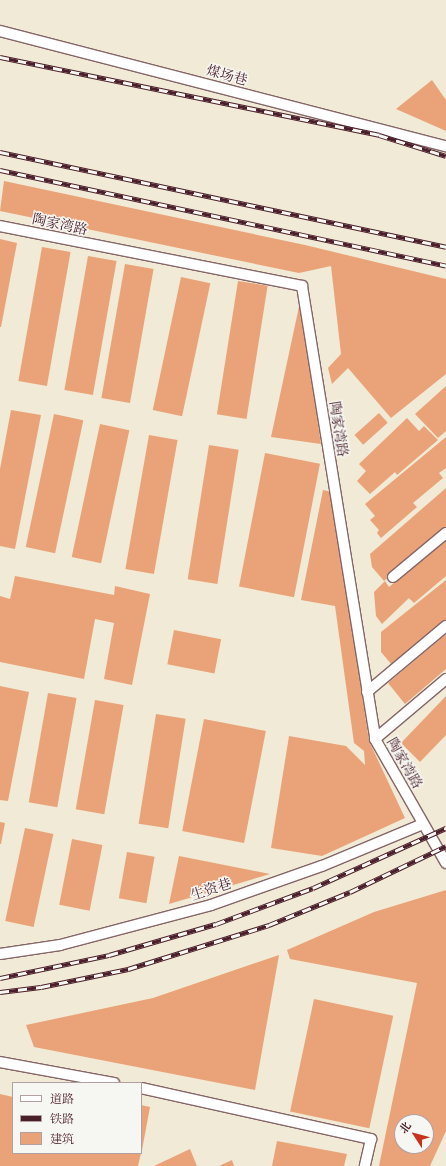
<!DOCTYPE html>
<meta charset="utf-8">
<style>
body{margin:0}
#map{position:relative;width:446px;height:1166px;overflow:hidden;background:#f1ead6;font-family:"Gentium Book Plus","Noto Serif SC",serif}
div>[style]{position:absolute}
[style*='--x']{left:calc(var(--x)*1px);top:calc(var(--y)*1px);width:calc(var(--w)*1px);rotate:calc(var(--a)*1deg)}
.building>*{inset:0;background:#eaa378;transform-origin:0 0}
.roads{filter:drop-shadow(1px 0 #846667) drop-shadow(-1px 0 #846667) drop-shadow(0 1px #846667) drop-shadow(0 -1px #846667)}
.minor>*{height:10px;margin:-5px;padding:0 5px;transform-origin:5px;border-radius:5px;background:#fff}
.rail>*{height:4.5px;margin-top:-2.25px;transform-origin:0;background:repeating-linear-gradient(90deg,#f6f6f2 0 9px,#4a1f2b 0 18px);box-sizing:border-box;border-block:1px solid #4a1f2b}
span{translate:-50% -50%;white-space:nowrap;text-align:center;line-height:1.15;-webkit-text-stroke:3px #f6f6f2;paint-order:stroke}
.street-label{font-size:14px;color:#4a1f2b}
.legend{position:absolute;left:12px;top:1082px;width:130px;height:72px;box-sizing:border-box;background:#f6f6f2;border:1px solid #b1a0a2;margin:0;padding:5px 7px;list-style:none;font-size:12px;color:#4a1f2b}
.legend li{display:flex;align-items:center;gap:8px;height:20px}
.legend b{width:20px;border:1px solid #b1a0a2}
.north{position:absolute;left:394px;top:1114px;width:40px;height:40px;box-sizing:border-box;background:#f6f6f2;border:1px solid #b1a0a2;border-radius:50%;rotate:306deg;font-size:11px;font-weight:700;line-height:16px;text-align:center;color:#4a1f2b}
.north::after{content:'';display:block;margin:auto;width:14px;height:18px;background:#c8321e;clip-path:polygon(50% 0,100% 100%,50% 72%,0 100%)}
</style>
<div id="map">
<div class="building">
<i style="clip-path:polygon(432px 80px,446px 100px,446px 131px,396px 109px)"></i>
<i style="clip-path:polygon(4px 181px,305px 245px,446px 279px,446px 374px,391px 418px,348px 368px,332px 384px,328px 368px,341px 354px,331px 266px,299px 273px,0 211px)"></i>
<i style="clip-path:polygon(0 239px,17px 243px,1px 327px,0 327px)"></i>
<i style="left:42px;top:247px;width:29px;height:136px;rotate:10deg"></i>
<i style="left:88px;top:256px;width:29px;height:136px;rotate:10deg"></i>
<i style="left:125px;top:264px;width:29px;height:136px;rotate:10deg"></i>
<i style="left:181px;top:277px;width:30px;height:136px;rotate:12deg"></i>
<i style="left:238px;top:281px;width:30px;height:135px;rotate:9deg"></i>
<i style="clip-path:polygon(300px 302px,321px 444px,271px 437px)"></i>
<i style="clip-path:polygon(446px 386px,446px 431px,438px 438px,415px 414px)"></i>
<i style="clip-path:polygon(11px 410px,41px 415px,15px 549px,0 546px,0 469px)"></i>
<i style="left:379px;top:413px;width:13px;height:33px;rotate:48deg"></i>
<i style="left:54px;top:414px;width:30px;height:136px;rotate:12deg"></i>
<i style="clip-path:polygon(407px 418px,419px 431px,424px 426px,438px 440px,397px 475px,395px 472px,370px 494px,357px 481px,366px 471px,359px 464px)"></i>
<i style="left:100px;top:424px;width:30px;height:136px;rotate:12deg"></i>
<i style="left:149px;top:435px;width:29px;height:136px;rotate:10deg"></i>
<i style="clip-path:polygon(446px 437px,446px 468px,439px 473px,443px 478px,413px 503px,417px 507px,381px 538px,377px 533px,379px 530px,370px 520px,375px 516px,365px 504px)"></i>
<i style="left:209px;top:445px;width:30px;height:136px;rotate:9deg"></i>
<i style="left:265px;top:453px;width:56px;height:136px;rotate:11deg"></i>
<i style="clip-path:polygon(446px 488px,446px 529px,439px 536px,437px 533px,422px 546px,423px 548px,384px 581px,372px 567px,370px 554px)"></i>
<i style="clip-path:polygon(323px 490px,332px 492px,369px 741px,405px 818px,322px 856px,271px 848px,289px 736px,346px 746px,365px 765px,364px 751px,354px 743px,335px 606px,301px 600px)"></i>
<i style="clip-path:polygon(446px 539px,446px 576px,414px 603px,409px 598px,382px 624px,376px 616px,374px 592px,385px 581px,389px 587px)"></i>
<i style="clip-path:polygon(15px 576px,114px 595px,115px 586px,150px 594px,132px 685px,104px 679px,114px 623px,95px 619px,84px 679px,0 662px,0 596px,10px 599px)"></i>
<i style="clip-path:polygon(446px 580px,446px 620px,392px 665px,381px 652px,381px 632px)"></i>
<i style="left:174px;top:630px;width:48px;height:35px;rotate:11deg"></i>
<i style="clip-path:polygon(446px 634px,446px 669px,405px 704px,388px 683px)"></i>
<i style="clip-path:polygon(0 686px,29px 692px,8px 801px,0 800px)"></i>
<i style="left:48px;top:693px;width:29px;height:111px;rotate:10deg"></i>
<i style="clip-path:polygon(446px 696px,446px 735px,420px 762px,401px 743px)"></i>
<i style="left:95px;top:700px;width:29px;height:111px;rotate:10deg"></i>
<i style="left:156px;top:714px;width:30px;height:111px;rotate:9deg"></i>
<i style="left:204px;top:719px;width:63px;height:114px;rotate:11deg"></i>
<i style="clip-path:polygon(0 822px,5px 823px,1px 844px,0 844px)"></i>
<i style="left:25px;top:828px;width:29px;height:95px;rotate:12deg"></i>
<i style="left:72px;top:839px;width:31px;height:67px;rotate:11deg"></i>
<i style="left:127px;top:852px;width:28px;height:47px;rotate:10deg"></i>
<i style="clip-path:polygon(179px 856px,270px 874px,169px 904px)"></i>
<i style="clip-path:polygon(evenodd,446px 890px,446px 1131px,430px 1166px,379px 1166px,417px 983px,290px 959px,287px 950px,374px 912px,446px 890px,402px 1122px,426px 1122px,426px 1146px,402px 1146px,402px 1122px)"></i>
<i style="clip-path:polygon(279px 955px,255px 1090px,34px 1047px,26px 1025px,153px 998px)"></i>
<i style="left:314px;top:999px;width:81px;height:115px;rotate:12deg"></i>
<i style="clip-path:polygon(0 1094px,13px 1097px,13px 1153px,141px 1153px,138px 1166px,0 1166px)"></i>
<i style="clip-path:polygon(141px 1105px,150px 1107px,142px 1150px,141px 1150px)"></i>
<i style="clip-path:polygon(277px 1141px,347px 1154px,344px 1166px,272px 1166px)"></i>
<i style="clip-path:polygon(190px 1149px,197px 1166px,154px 1166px)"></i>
<i style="clip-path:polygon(232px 1160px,234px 1166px,219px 1166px)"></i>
</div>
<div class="roads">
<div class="minor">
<i style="--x:0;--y:31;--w:461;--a:14.5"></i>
<i style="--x:0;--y:226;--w:308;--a:11.2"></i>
<i style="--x:302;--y:286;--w:459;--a:80.8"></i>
<i style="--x:375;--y:739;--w:143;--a:60.2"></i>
<i style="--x:393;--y:577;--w:69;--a:-39.7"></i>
<i style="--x:367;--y:692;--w:103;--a:-39.9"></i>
<i style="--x:375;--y:739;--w:93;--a:-40.2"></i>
<i style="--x:0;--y:954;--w:61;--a:-8.5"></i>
<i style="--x:60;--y:945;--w:156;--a:-14.8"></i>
<i style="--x:211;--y:905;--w:118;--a:-19.4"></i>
<i style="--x:322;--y:866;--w:109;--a:-22.6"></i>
<i style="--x:0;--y:1062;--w:116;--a:10.4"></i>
<i style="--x:141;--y:1088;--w:236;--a:12.5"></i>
<i style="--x:371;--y:1139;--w:28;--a:103"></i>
</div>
</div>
<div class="rail">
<i style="--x:0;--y:57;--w:387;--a:11.6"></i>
<i style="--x:379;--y:135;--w:70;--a:17.4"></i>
<i style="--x:0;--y:152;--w:456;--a:12"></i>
<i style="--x:0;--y:170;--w:456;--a:12.1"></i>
<i style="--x:0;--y:978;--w:111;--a:-11.9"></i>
<i style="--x:109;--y:955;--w:111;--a:-16.2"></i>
<i style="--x:216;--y:924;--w:103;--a:-20.4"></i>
<i style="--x:313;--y:888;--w:146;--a:-24.3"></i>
<i style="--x:0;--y:992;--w:41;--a:-7"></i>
<i style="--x:41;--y:987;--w:89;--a:-11.7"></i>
<i style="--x:128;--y:969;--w:148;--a:-17.3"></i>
<i style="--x:269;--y:925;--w:87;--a:-22.2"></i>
<i style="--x:350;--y:892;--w:106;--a:-25.6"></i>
</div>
<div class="street-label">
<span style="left:227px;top:75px;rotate:15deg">煤场巷</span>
<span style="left:60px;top:224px;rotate:12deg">陶家湾路</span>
<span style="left:339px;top:429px;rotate:81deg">陶家湾路</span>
<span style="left:405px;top:763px;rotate:60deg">陶家湾路</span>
<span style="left:211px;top:889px;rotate:-18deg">生资巷</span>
</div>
<ul class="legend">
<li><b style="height:5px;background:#fff"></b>道路</li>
<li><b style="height:5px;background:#4a1f2b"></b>铁路</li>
<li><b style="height:11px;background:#eaa378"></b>建筑</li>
</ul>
<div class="north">北</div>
</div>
